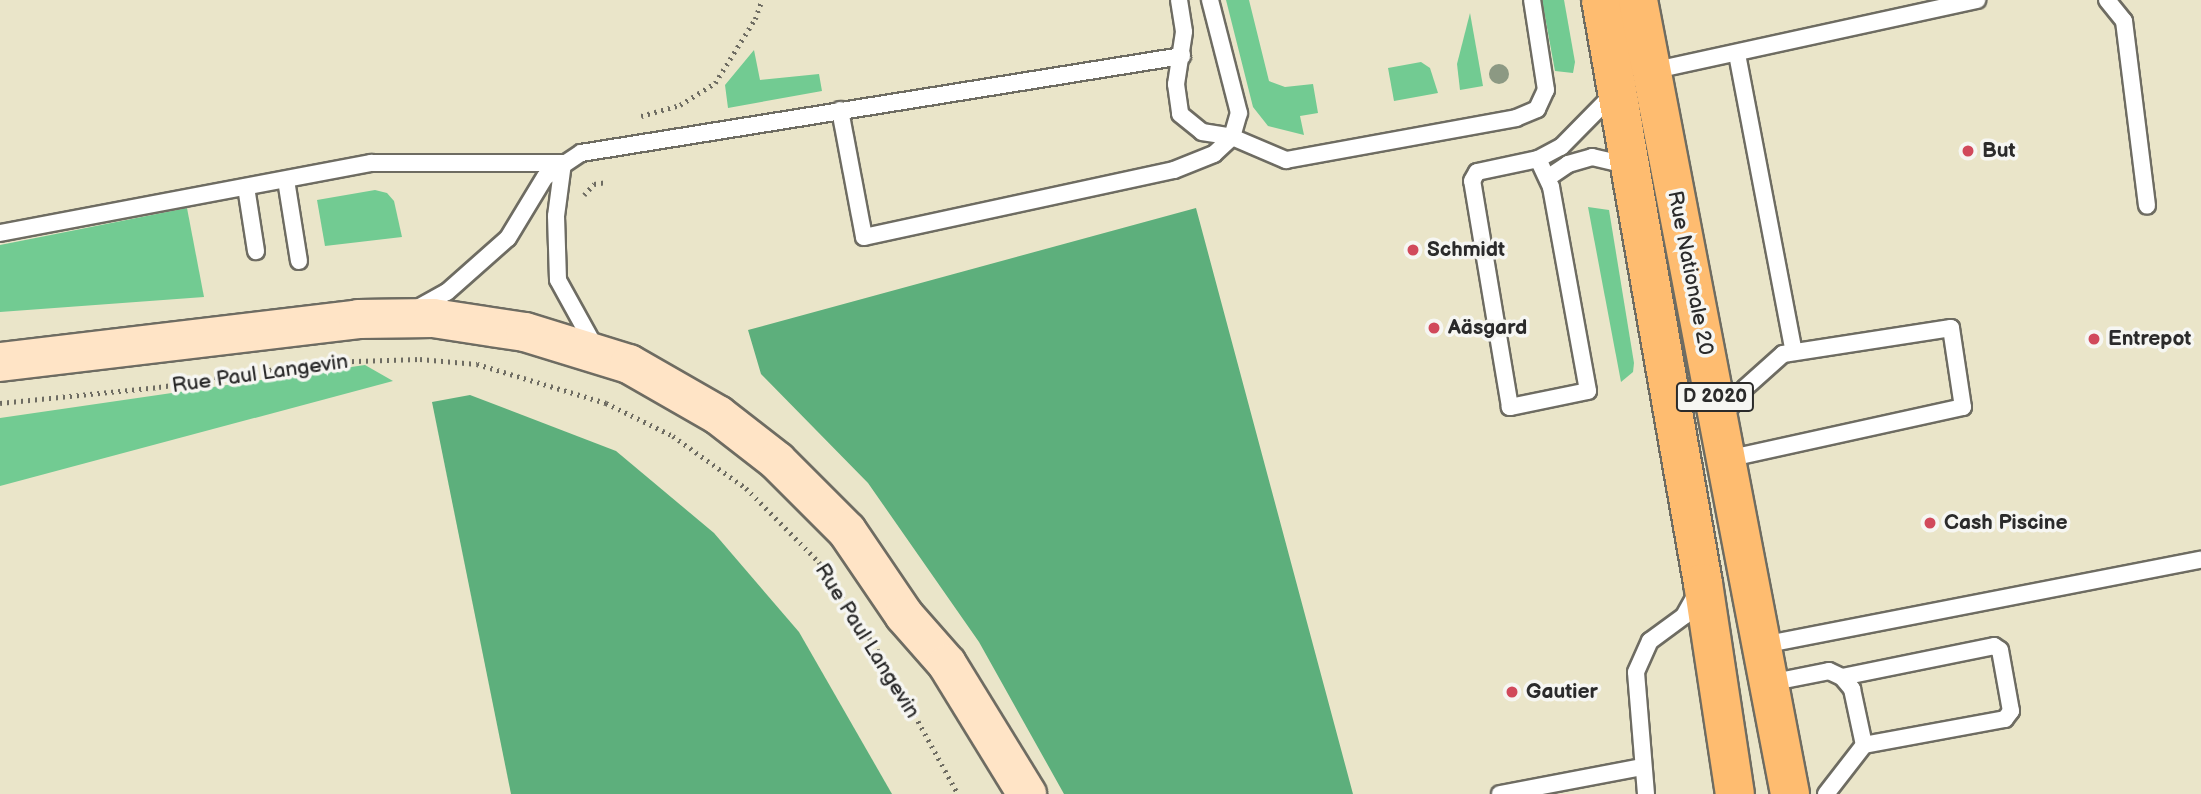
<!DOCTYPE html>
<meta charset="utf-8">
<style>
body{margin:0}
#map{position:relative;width:2201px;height:794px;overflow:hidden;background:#eae5c9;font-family:"Balsamiq Sans",sans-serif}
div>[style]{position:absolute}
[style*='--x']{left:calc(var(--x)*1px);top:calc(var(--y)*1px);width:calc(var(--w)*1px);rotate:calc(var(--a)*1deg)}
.green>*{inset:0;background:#72cb92}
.forest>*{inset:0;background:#5daf7c}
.path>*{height:4.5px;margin-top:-2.25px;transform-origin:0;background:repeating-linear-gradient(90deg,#6e6c62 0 2px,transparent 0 7px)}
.roads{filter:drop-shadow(2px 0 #6e6c62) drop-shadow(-2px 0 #6e6c62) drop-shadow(0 2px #6e6c62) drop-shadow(0 -2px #6e6c62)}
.service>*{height:16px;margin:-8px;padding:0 8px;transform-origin:8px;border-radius:8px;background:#fff}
.secondary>*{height:38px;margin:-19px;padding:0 19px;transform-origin:19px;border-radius:19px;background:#ffe4c6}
.primary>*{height:38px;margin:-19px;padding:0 19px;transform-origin:19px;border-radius:19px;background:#febc70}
.trees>*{width:20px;height:20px;margin:-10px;border-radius:50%;background:#8c9983}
.dots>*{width:19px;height:19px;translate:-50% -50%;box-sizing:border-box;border:4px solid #f6f6f2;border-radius:50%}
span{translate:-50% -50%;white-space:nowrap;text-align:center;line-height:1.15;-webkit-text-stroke:7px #f6f6f2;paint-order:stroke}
.shield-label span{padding:2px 5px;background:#f6f6f2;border:2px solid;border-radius:5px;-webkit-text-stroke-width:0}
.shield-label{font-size:19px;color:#2b2b2b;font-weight:700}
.poi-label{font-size:21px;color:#2b2b2b;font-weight:700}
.left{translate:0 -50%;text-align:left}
.street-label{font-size:21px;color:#2b2b2b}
</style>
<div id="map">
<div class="green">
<i style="clip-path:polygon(1226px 0,1249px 0,1269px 81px,1285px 87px,1313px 84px,1318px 113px,1300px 116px,1304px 135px,1268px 126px,1253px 107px)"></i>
<i style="clip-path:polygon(1542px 0,1564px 0,1575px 62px,1573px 73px,1555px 71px)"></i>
<i style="clip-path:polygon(1470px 13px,1483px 86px,1460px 90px,1457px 64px)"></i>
<i style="clip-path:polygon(754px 50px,760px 80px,819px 74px,822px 91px,728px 108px,725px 85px)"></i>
<i style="clip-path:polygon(1421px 62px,1430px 68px,1438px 93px,1394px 101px,1388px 68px)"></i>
<i style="clip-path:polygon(375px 190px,387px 193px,394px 201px,402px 237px,325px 246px,317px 200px)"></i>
<i style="clip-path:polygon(1588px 207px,1609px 210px,1634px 363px,1633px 372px,1621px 382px)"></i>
<i style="clip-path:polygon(187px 208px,204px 297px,0 312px,0 245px)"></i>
<i style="clip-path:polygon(365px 365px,393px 381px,0 486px,0 418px)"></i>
</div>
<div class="forest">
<i style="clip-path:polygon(1196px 208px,1353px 794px,1064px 794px,979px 642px,868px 483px,761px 374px,748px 330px)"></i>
<i style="clip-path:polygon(470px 395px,616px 451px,714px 533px,799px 632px,892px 794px,511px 794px,432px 402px)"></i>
</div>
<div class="path">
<i style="--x:641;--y:116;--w:41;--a:-15.8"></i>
<i style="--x:680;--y:105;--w:41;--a:-32.2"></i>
<i style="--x:715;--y:83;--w:75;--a:-58"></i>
<i style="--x:755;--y:19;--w:20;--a:-70"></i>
<i style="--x:584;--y:195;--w:15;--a:-48"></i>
<i style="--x:594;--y:184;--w:12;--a:-9"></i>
<i style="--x:324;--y:362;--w:96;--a:-1.8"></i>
<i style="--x:420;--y:359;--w:57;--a:5"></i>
<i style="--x:477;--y:364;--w:135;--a:16.8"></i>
<i style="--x:606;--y:403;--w:75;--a:26.2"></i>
<i style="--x:673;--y:436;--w:90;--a:35.5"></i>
<i style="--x:746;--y:488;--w:104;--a:45.4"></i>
<i style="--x:819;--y:562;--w:125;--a:56.4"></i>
<i style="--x:888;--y:666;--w:146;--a:61.3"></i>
<i style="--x:0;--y:403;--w:160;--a:-5.7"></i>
<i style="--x:159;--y:387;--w:151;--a:-8.8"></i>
</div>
<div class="roads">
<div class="service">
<i style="--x:1179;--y:0;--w:32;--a:81"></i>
<i style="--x:1184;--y:32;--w:53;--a:98.7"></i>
<i style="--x:1176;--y:84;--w:30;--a:82"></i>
<i style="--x:1180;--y:114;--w:28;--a:39"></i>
<i style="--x:1202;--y:132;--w:30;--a:9"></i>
<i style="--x:1232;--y:137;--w:59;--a:23.1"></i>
<i style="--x:1286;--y:160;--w:234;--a:-10.3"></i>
<i style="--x:1516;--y:118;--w:23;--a:-23"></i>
<i style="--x:1537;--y:109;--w:21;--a:-65"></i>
<i style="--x:1546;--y:90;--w:91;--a:-98.8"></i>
<i style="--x:2107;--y:0;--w:27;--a:51"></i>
<i style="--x:2124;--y:21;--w:186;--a:82.9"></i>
<i style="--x:1737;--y:54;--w:303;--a:79.2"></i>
<i style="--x:1651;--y:71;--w:334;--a:-12.3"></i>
<i style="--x:840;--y:110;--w:129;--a:79.3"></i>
<i style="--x:864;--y:237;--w:317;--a:-12.2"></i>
<i style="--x:1174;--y:170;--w:43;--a:-21.8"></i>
<i style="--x:1214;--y:154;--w:25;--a:-43"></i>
<i style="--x:1232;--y:137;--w:25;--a:-74"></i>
<i style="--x:1239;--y:113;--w:117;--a:-104.4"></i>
<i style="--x:1538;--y:159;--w:31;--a:65"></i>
<i style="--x:1551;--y:187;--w:207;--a:79.7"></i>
<i style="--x:1588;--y:391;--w:80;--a:168.4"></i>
<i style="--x:1510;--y:407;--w:229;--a:-99.5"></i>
<i style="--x:1472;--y:181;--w:10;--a:-61"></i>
<i style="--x:1477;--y:172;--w:62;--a:-12"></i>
<i style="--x:1538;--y:159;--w:26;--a:-28"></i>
<i style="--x:1561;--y:147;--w:76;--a:-45.5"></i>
<i style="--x:563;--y:163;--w:53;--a:97.5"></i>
<i style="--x:556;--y:216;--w:64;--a:88.2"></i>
<i style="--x:558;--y:280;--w:77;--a:61.1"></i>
<i style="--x:1549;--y:177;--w:23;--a:-34"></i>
<i style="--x:1568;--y:164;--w:25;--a:-16"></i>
<i style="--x:1592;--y:157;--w:36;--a:13"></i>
<i style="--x:286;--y:180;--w:82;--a:80.9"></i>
<i style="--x:246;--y:187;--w:65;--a:81.1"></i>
<i style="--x:0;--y:233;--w:378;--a:-10.7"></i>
<i style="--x:371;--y:163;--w:192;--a:0"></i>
<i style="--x:416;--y:309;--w:35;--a:-29"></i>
<i style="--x:447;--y:292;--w:81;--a:-41.5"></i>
<i style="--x:508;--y:238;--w:71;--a:-58.8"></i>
<i style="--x:545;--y:177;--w:43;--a:-33.7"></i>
<i style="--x:581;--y:153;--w:609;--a:-9.17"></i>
<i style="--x:1721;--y:419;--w:39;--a:-52"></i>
<i style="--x:1745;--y:388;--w:51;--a:-41.8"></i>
<i style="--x:1783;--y:354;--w:170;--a:-8.8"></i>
<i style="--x:1951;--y:328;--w:80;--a:81.4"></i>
<i style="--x:1963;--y:407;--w:242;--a:167.6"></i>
<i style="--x:1762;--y:645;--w:447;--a:-11"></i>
<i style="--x:1842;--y:677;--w:16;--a:50"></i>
<i style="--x:1852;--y:689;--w:57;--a:77.9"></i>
<i style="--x:1769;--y:683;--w:61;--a:-11.3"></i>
<i style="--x:1829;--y:671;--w:14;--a:25"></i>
<i style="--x:1842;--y:677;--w:155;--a:-11.5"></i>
<i style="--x:1994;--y:646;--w:7;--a:34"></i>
<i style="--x:2000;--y:650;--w:62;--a:79.8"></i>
<i style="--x:2011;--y:711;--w:10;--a:127"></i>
<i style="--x:2005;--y:719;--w:143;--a:169.6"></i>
<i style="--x:1864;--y:745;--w:62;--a:127.8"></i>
<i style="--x:1500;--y:794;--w:144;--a:-10.8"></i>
<i style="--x:1646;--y:794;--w:122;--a:-94.7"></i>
<i style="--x:1636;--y:672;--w:34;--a:-66"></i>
<i style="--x:1650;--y:641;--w:42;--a:-36.3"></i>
<i style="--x:1684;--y:616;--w:26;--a:-61"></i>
</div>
<div class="secondary">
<i style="--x:0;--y:362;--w:361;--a:-6.8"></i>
<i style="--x:358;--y:319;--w:75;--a:-0.8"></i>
<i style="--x:433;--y:318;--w:93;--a:8.7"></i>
<i style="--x:525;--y:332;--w:109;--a:17.1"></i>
<i style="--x:629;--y:364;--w:103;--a:29.8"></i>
<i style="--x:718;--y:415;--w:75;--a:37.9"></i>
<i style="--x:777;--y:461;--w:99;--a:45"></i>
<i style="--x:847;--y:531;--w:102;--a:55.8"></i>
<i style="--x:904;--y:615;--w:65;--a:48.7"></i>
<i style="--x:947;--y:664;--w:153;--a:58.4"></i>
</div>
<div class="primary">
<i style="--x:1601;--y:0;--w:592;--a:80.08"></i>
<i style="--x:1703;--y:583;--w:213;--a:81.4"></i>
<i style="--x:1638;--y:0;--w:808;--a:79.16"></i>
</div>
</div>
<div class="trees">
<i style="left:1499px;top:74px"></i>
</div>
<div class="dots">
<i style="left:1968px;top:151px;background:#d1495b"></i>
<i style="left:1413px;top:250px;background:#d1495b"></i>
<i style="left:1434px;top:328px;background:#d1495b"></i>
<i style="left:2094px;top:339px;background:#d1495b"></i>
<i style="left:1930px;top:523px;background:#d1495b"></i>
<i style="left:1512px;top:692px;background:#d1495b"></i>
</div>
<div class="shield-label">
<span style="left:1715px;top:397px">D 2020</span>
</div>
<div class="poi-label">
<span class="left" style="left:1982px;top:151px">But</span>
<span class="left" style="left:1427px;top:250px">Schmidt</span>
<span class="left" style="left:1448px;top:328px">Aäsgard</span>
<span class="left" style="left:2108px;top:339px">Entrepot</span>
<span class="left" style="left:1944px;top:523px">Cash Piscine</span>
<span class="left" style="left:1526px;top:692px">Gautier</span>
</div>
<div class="street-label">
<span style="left:1690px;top:273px;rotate:79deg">Rue Nationale 20</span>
<span style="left:260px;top:374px;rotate:-8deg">Rue Paul Langevin</span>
<span style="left:867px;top:641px;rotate:58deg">Rue Paul Langevin</span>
</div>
</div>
